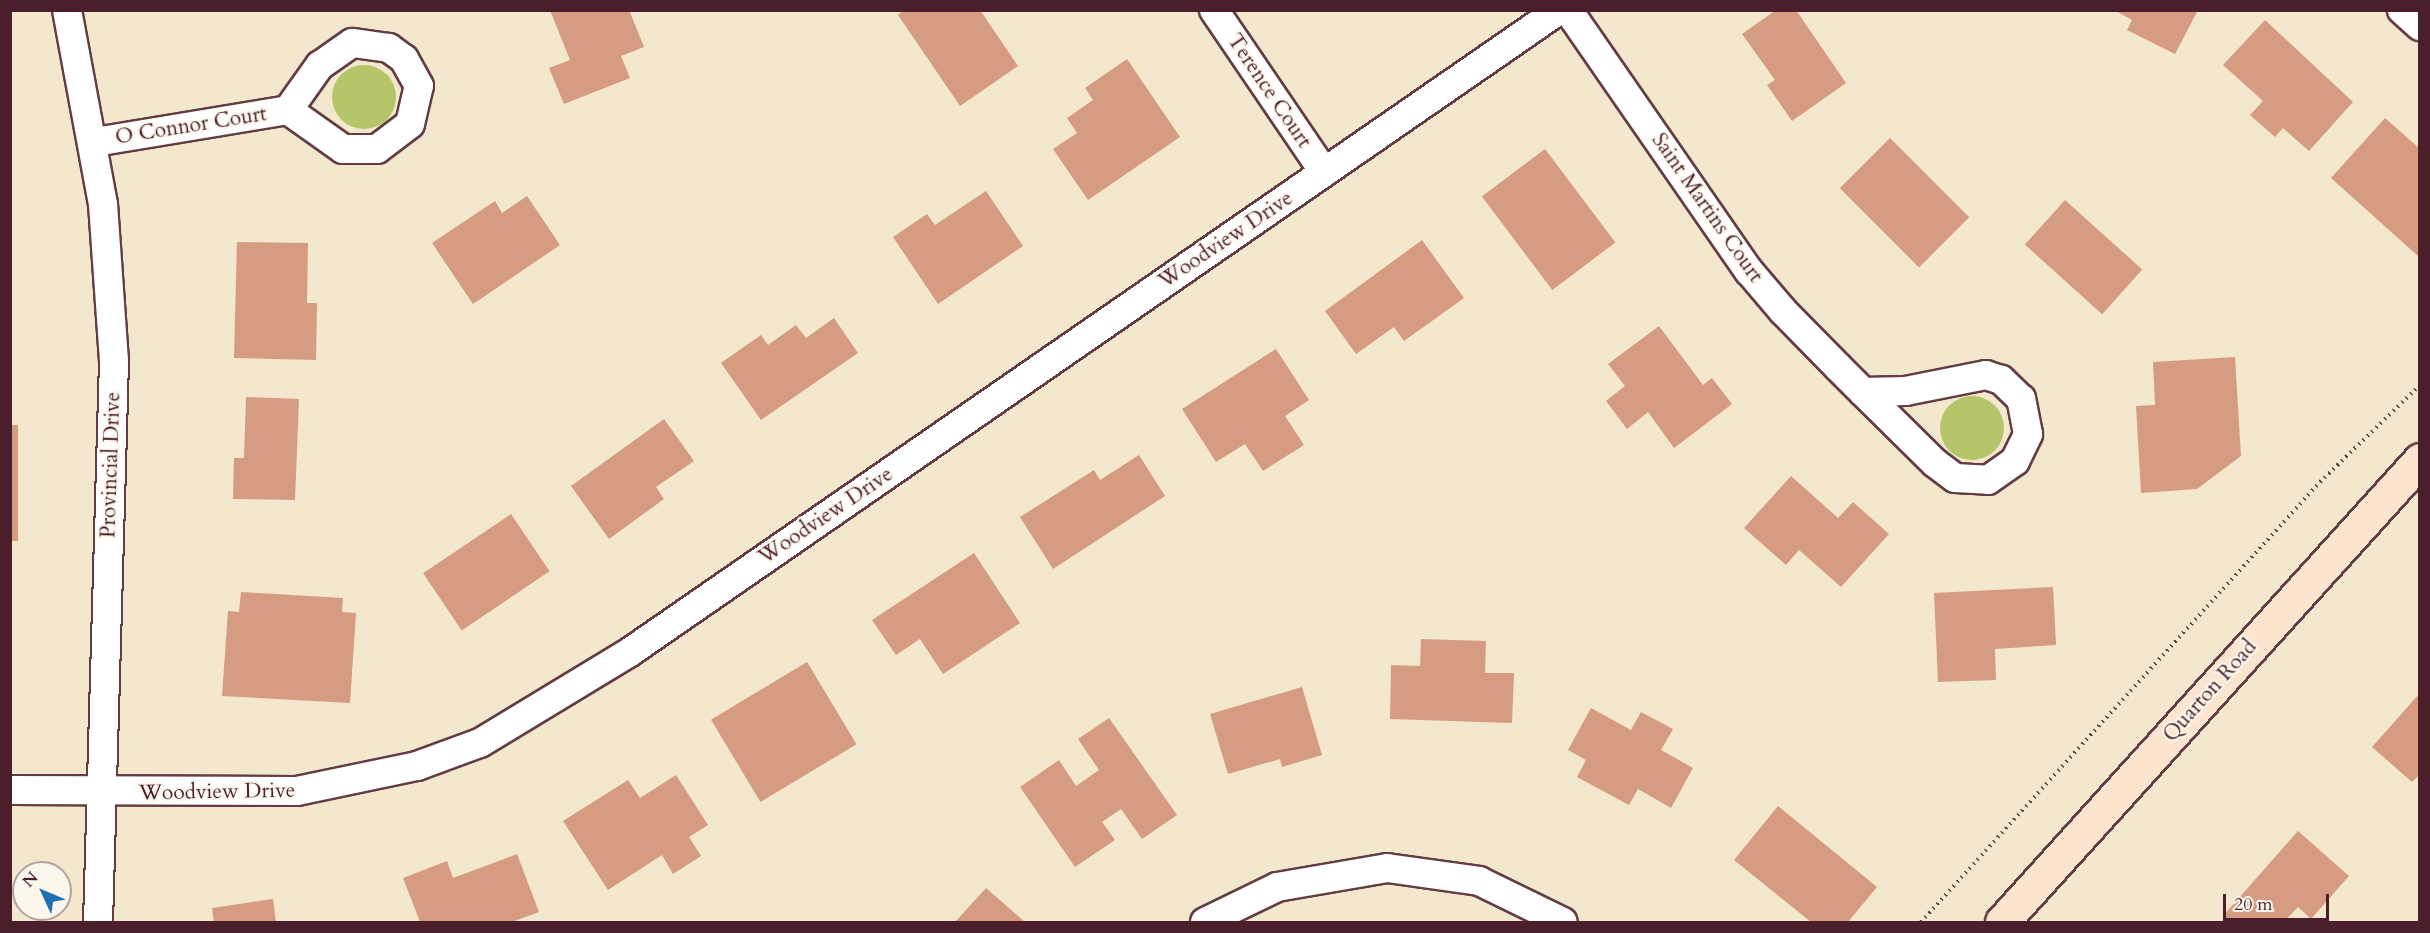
<!DOCTYPE html>
<style>
body{margin:0}
#map{position:relative;width:2430px;height:933px;overflow:hidden;background:#f3e7cd;font-family:Cardo,serif}
div>[style]{position:absolute}
[style*='--x']{left:calc(var(--x)*1px);top:calc(var(--y)*1px);width:calc(var(--w)*1px);rotate:calc(var(--a)*1deg)}
.green>*{inset:0;background:#b4c669}
.round{border-radius:50%}
.building>*{inset:0;background:#d59c81;transform-origin:0 0}
.path>*{height:4px;margin-top:-2px;transform-origin:0;background:repeating-linear-gradient(90deg,#633d43 0 1.5px,transparent 0 6px)}
.roads{filter:drop-shadow(2px 0 #633d43) drop-shadow(-2px 0 #633d43) drop-shadow(0 2px #633d43) drop-shadow(0 -2px #633d43)}
.street>*{height:28px;margin:-14px;padding:0 14px;transform-origin:14px;border-radius:14px;background:#fff}
.secondary>*{height:33px;margin:-16.5px;padding:0 16.5px;transform-origin:16.5px;border-radius:16.5px;background:#fce5cf}
span{translate:-50% -50%;white-space:nowrap;text-align:center;line-height:1.15;-webkit-text-stroke:4.5px #fbf7ec;paint-order:stroke}
.street-label{font-size:21px;color:#4a1f2b}
.frame{position:absolute;inset:0;border:12px solid #4a1f2b;pointer-events:none}
.north{position:absolute;left:12px;top:861px;width:60px;height:60px;box-sizing:border-box;background:#fbf7ec;border:2px solid #b4a19f;border-radius:50%;rotate:314deg;font-size:16px;font-weight:700;line-height:24px;text-align:center;color:#4a1f2b}
.north::after{content:'';display:block;margin:auto;width:21px;height:27px;background:#1f6fb2;clip-path:polygon(50% 0,100% 100%,50% 72%,0 100%)}
.scale{position:absolute;left:2223px;top:894px;width:106px;height:27px;box-sizing:border-box;border:3px solid #4a1f2b;border-top:0;padding-left:8px;font-size:18px;line-height:21px;white-space:nowrap;color:#4a1f2b;-webkit-text-stroke:4px #fbf7ec;paint-order:stroke}
</style>
<div id="map">
<div class="green">
<i class="round" style="left:332px;top:65px;width:64px;height:64px"></i>
<i class="round" style="left:1940px;top:396px;width:64px;height:64px"></i>
</div>
<div class="building">
<i style="clip-path:polygon(550px 10px,629px 10px,644px 47px,621px 56px,630px 78px,564px 104px,549px 68px,570px 60px)"></i>
<i style="clip-path:polygon(904px 10px,980px 10px,1018px 66px,960px 106px,898px 15px)"></i>
<i style="clip-path:polygon(1776px 10px,1796px 10px,1846px 83px,1792px 121px,1767px 85px,1775px 80px,1742px 34px)"></i>
<i style="clip-path:polygon(2114px 10px,2198px 10px,2175px 54px,2127px 30px,2132px 20px)"></i>
<i style="clip-path:polygon(2265px 20px,2353px 102px,2309px 151px,2283px 128px,2275px 137px,2250px 115px,2263px 101px,2223px 65px)"></i>
<i style="clip-path:polygon(1127px 59px,1180px 137px,1088px 200px,1053px 149px,1077px 133px,1067px 118px,1093px 100px,1085px 88px)"></i>
<i style="clip-path:polygon(2385px 118px,2420px 149px,2418px 256px,2331px 178px)"></i>
<i style="left:1890px;top:138px;width:112px;height:71px;rotate:45deg"></i>
<i style="left:1545px;top:149px;width:117px;height:79px;rotate:53deg"></i>
<i style="clip-path:polygon(986px 191px,1023px 246px,938px 304px,893px 237px,927px 214px,935px 225px)"></i>
<i style="clip-path:polygon(527px 196px,560px 245px,473px 304px,432px 243px,495px 201px,502px 213px)"></i>
<i style="left:2065px;top:200px;width:104px;height:60px;rotate:42deg"></i>
<i style="clip-path:polygon(1422px 240px,1464px 298px,1404px 341px,1394px 327px,1356px 354px,1325px 311px)"></i>
<i style="clip-path:polygon(237px 242px,308px 243px,307px 303px,317px 303px,316px 360px,234px 358px)"></i>
<i style="clip-path:polygon(834px 318px,858px 353px,761px 420px,721px 363px,761px 335px,768px 345px,796px 325px,806px 338px)"></i>
<i style="clip-path:polygon(1659px 326px,1703px 385px,1712px 378px,1732px 404px,1674px 448px,1648px 412px,1627px 429px,1606px 401px,1625px 386px,1608px 364px)"></i>
<i style="clip-path:polygon(1276px 349px,1309px 400px,1285px 416px,1304px 445px,1263px 471px,1245px 444px,1216px 462px,1182px 409px)"></i>
<i style="clip-path:polygon(2235px 357px,2241px 456px,2197px 489px,2141px 493px,2136px 406px,2155px 405px,2153px 362px)"></i>
<i style="clip-path:polygon(246px 397px,299px 399px,295px 500px,233px 499px,234px 458px,244px 458px)"></i>
<i style="clip-path:polygon(664px 419px,694px 461px,656px 487px,664px 499px,609px 539px,571px 486px)"></i>
<i style="left:10px;top:425px;width:8px;height:116px"></i>
<i style="clip-path:polygon(1139px 455px,1165px 496px,1053px 569px,1020px 517px,1094px 470px,1100px 480px)"></i>
<i style="clip-path:polygon(1791px 476px,1838px 518px,1853px 502px,1889px 534px,1841px 587px,1799px 550px,1786px 565px,1744px 528px)"></i>
<i style="left:511px;top:514px;width:69px;height:106px;rotate:56deg"></i>
<i style="clip-path:polygon(974px 553px,1020px 623px,943px 674px,920px 639px,896px 655px,872px 620px)"></i>
<i style="clip-path:polygon(2053px 587px,2056px 645px,1995px 649px,1996px 680px,1938px 682px,1934px 593px)"></i>
<i style="clip-path:polygon(241px 592px,343px 598px,342px 612px,356px 613px,350px 703px,222px 696px,228px 611px,239px 612px)"></i>
<i style="clip-path:polygon(1421px 639px,1486px 641px,1485px 673px,1514px 673px,1512px 723px,1390px 719px,1391px 665px,1420px 666px)"></i>
<i style="left:807px;top:662px;width:96px;height:112px;rotate:59deg"></i>
<i style="clip-path:polygon(1302px 687px,1322px 755px,1282px 767px,1280px 759px,1228px 774px,1210px 714px)"></i>
<i style="clip-path:polygon(2420px 693px,2420px 774px,2412px 782px,2372px 747px)"></i>
<i style="clip-path:polygon(1591px 708px,1631px 730px,1641px 712px,1673px 729px,1661px 750px,1693px 768px,1671px 808px,1638px 789px,1629px 805px,1577px 777px,1586px 760px,1568px 750px)"></i>
<i style="clip-path:polygon(1109px 718px,1177px 815px,1142px 839px,1121px 809px,1102px 822px,1115px 840px,1075px 867px,1020px 787px,1059px 760px,1076px 786px,1099px 770px,1078px 739px)"></i>
<i style="clip-path:polygon(676px 775px,708px 825px,689px 837px,701px 856px,673px 874px,662px 855px,608px 890px,563px 821px,628px 780px,640px 798px)"></i>
<i style="clip-path:polygon(1778px 806px,1877px 887px,1848px 922px,1811px 922px,1734px 860px)"></i>
<i style="clip-path:polygon(2298px 831px,2349px 876px,2311px 919px,2298px 907px,2284px 922px,2231px 922px,2223px 916px)"></i>
<i style="clip-path:polygon(517px 854px,539px 912px,512px 922px,420px 922px,403px 878px,447px 861px,453px 878px)"></i>
<i style="clip-path:polygon(986px 888px,1025px 922px,955px 922px)"></i>
<i style="clip-path:polygon(273px 899px,276px 922px,214px 922px,212px 908px)"></i>
</div>
<div class="path">
<i style="--x:1921;--y:922;--w:594;--a:-47.8"></i>
<i style="--x:2320;--y:482;--w:139;--a:-44.1"></i>
</div>
<div class="roads">
<div class="street">
<i style="--x:67;--y:10;--w:197;--a:79.5"></i>
<i style="--x:103;--y:204;--w:157;--a:86"></i>
<i style="--x:114;--y:361;--w:561;--a:91.63"></i>
<i style="--x:1214;--y:10;--w:196;--a:55.8"></i>
<i style="--x:1568;--y:10;--w:318;--a:55.3"></i>
<i style="--x:1749;--y:271;--w:52;--a:49.6"></i>
<i style="--x:1783;--y:311;--w:78;--a:45.5"></i>
<i style="--x:1838;--y:367;--w:35;--a:45"></i>
<i style="--x:1863;--y:392;--w:101;--a:44.6"></i>
<i style="--x:1935;--y:463;--w:25;--a:37"></i>
<i style="--x:1955;--y:478;--w:33;--a:3"></i>
<i style="--x:1988;--y:480;--w:33;--a:-35"></i>
<i style="--x:2015;--y:461;--w:30;--a:-64"></i>
<i style="--x:2028;--y:434;--w:36;--a:-101"></i>
<i style="--x:2021;--y:399;--w:28;--a:-136"></i>
<i style="--x:2001;--y:380;--w:16;--a:-162"></i>
<i style="--x:1986;--y:375;--w:82;--a:168.7"></i>
<i style="--x:1906;--y:391;--w:43;--a:178.7"></i>
<i style="--x:2402;--y:10;--w:24;--a:42"></i>
<i style="--x:95;--y:142;--w:196;--a:-9.4"></i>
<i style="--x:288;--y:110;--w:67;--a:35.3"></i>
<i style="--x:343;--y:149;--w:34;--a:0"></i>
<i style="--x:377;--y:149;--w:41;--a:-37.1"></i>
<i style="--x:410;--y:124;--w:39;--a:-77"></i>
<i style="--x:419;--y:86;--w:31;--a:-119"></i>
<i style="--x:404;--y:59;--w:19;--a:-144"></i>
<i style="--x:389;--y:48;--w:37;--a:-172"></i>
<i style="--x:352;--y:43;--w:39;--a:145"></i>
<i style="--x:320;--y:65;--w:55;--a:125.4"></i>
<i style="--x:10;--y:790;--w:287;--a:0.2"></i>
<i style="--x:297;--y:791;--w:123;--a:-11.8"></i>
<i style="--x:417;--y:766;--w:67;--a:-20.1"></i>
<i style="--x:480;--y:743;--w:175;--a:-31.2"></i>
<i style="--x:630;--y:652;--w:1129;--a:-34.65"></i>
<i style="--x:1205;--y:922;--w:80;--a:-25.9"></i>
<i style="--x:1277;--y:887;--w:112;--a:-9.8"></i>
<i style="--x:1387;--y:868;--w:93;--a:8"></i>
<i style="--x:1479;--y:881;--w:93;--a:26"></i>
</div>
<div class="secondary">
<i style="--x:2002;--y:922;--w:623;--a:-47.86"></i>
</div>
</div>
<div class="street-label">
<span style="left:1269px;top:91px;rotate:56deg">Terence Court</span>
<span style="left:191px;top:126px;rotate:-9deg">O Connor Court</span>
<span style="left:1707px;top:208px;rotate:55deg">Saint Martins Court</span>
<span style="left:1226px;top:240px;rotate:-34deg">Woodview Drive</span>
<span style="left:111px;top:465px;rotate:-88deg">Provincial Drive</span>
<span style="left:826px;top:516px;rotate:-34deg">Woodview Drive</span>
<span style="left:2210px;top:691px;rotate:-48deg">Quarton Road</span>
<span style="left:217px;top:792px;rotate:-1deg">Woodview Drive</span>
</div>
<div class="frame"></div>
<div class="north">N</div>
<div class="scale">20 m</div>
</div>
